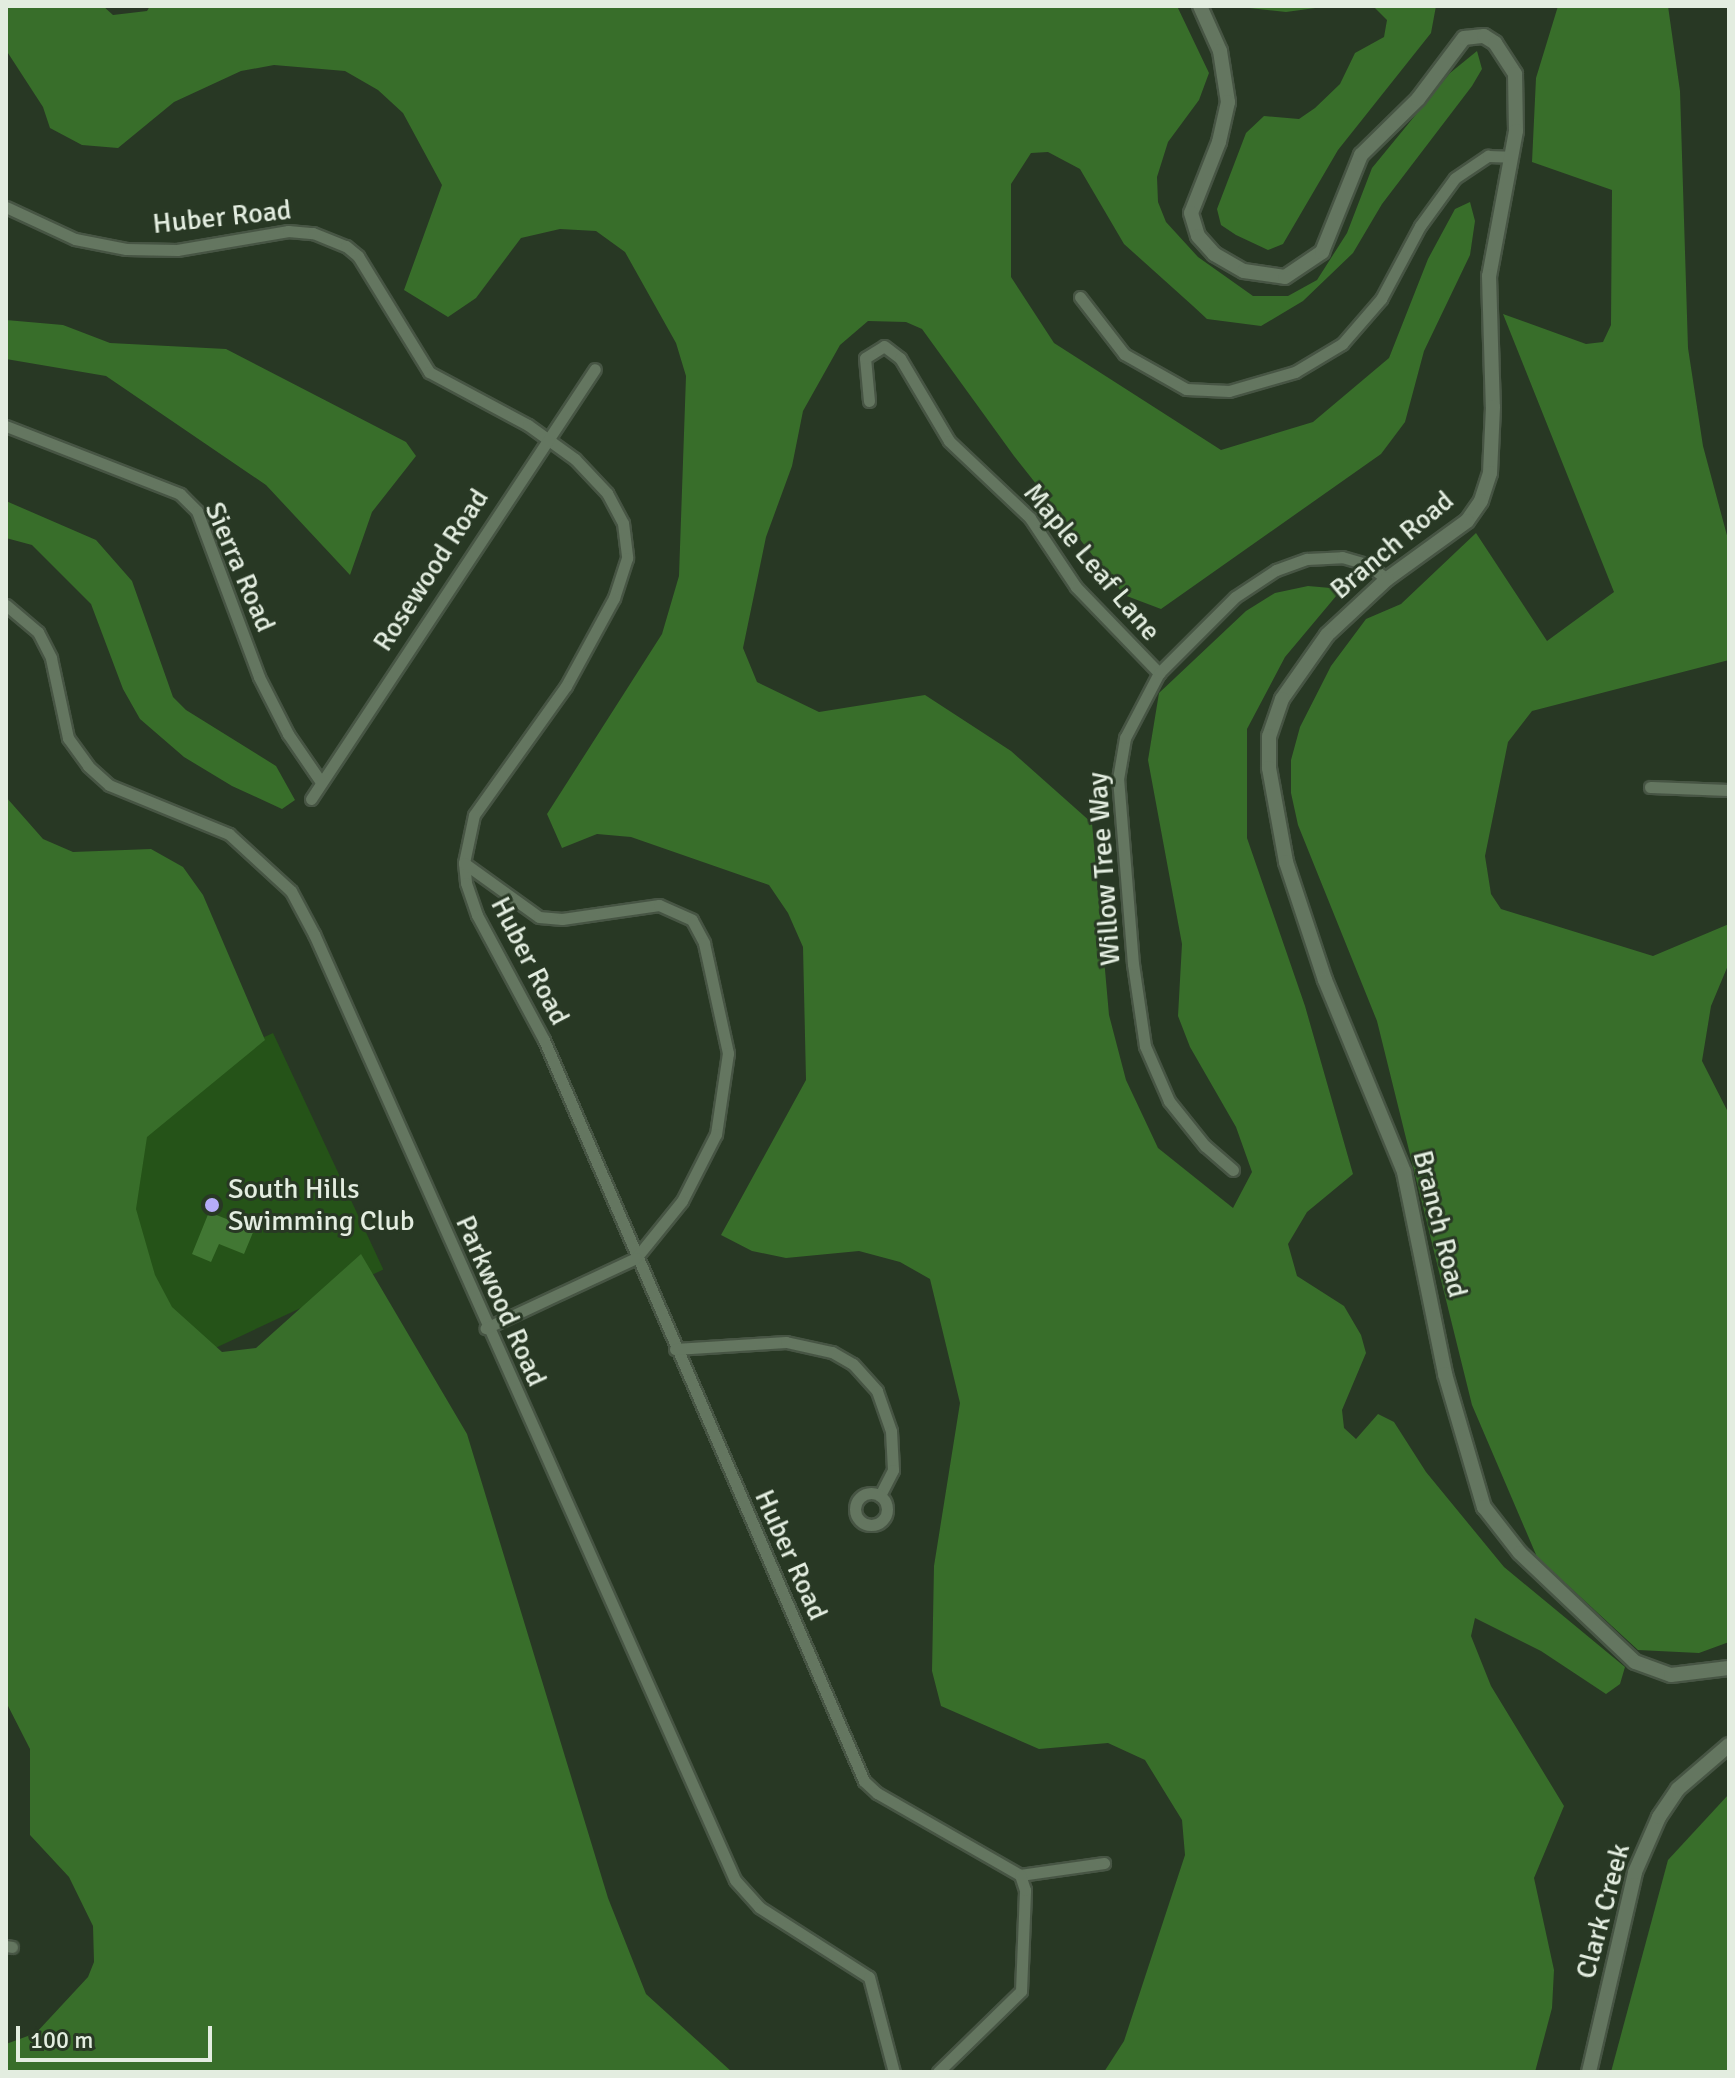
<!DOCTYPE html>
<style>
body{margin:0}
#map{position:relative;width:1735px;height:2078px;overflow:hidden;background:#283824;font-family:Signika,sans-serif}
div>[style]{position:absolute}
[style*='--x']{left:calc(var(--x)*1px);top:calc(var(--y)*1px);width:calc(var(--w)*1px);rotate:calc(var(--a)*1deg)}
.green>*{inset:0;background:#255318;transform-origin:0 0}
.forest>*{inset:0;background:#386e2a}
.water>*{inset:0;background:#417733}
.roads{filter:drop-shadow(2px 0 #475544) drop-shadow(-2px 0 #475544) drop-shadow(0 2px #475544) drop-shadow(0 -2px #475544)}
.minor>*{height:11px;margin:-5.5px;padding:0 5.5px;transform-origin:5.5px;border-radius:5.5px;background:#647660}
.minor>.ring{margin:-5.5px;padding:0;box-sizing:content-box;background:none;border:11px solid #647660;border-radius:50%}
.tertiary>*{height:14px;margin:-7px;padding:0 7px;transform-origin:7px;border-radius:7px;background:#647660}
.dots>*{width:22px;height:22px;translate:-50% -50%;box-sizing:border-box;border:4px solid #283824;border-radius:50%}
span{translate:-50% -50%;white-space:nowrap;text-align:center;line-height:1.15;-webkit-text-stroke:6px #283824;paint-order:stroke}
.street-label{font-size:28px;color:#e3ede0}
.poi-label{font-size:28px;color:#e3ede0}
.left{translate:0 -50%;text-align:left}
.frame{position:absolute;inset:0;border:8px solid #e3ede0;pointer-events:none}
.scale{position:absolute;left:16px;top:2026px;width:196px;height:36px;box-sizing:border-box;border:4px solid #e3ede0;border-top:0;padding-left:10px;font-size:24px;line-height:28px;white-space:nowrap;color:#e3ede0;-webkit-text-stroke:6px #283824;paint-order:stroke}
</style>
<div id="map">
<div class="green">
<i style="left:273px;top:1033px;width:261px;height:254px;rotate:65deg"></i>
</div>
<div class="forest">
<i style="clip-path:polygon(6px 6px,103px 6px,113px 15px,147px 11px,150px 6px,1177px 6px,1209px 73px,1199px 100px,1168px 142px,1157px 177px,1158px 202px,1166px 222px,1198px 257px,1253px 296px,1288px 296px,1317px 280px,1347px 233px,1372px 168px,1450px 73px,1477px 51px,1482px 69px,1472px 86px,1382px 204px,1353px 253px,1303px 301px,1261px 326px,1207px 319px,1193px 306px,1124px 244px,1080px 169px,1048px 152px,1031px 153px,1011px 184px,1011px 277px,1054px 343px,1221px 450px,1313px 422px,1389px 358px,1428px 259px,1455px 209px,1470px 202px,1475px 221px,1470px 255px,1424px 351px,1405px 422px,1381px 454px,1161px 609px,1124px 595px,1014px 456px,922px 329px,906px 322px,868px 321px,840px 345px,803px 411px,792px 466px,766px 537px,743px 648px,757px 682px,819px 712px,925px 695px,1011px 751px,1092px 823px,1109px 1015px,1126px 1080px,1158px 1148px,1233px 1208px,1252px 1172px,1236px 1127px,1190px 1047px,1178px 1016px,1182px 944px,1148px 760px,1159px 693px,1246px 611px,1275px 593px,1308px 586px,1342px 589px,1285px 657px,1247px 729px,1247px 838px,1305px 1006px,1353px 1174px,1307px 1212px,1288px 1244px,1297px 1276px,1344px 1306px,1361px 1335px,1366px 1353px,1342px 1410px,1344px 1428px,1356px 1439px,1378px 1414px,1394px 1422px,1426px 1472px,1504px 1567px,1625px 1667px,1620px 1684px,1606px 1694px,1541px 1651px,1475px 1618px,1471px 1636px,1491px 1686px,1564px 1806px,1534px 1878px,1554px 1970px,1552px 2008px,1535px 2072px,1104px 2072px,1124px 2041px,1185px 1855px,1182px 1820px,1145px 1760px,1108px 1743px,1039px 1749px,941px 1706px,932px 1671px,934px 1566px,960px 1403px,930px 1279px,900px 1262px,859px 1251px,786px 1258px,752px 1251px,721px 1235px,806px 1080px,803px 947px,788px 913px,769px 885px,631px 837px,597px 834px,562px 848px,547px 814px,662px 634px,679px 576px,686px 376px,676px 343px,625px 252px,596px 231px,560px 229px,521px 238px,476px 298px,448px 317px,404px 290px,442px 185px,403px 113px,378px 90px,345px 71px,274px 65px,241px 71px,174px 102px,118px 148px,82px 145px,50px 128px,43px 107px,6px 50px)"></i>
<i style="clip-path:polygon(1231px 6px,1330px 6px,1286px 12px)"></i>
<i style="clip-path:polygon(1373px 6px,1436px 6px,1431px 33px,1338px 150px,1283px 244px,1268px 250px,1236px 235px,1221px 225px,1217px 209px,1246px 133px,1264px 116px,1299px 119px,1315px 108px,1340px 84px,1355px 53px,1384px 37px,1387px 20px)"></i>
<i style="clip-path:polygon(1558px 6px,1668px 6px,1680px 91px,1688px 348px,1703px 446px,1729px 543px,1729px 660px,1532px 711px,1508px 742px,1485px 856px,1491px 894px,1501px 909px,1653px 956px,1729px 924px,1729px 963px,1711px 1006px,1702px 1061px,1729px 1114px,1729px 1642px,1699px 1653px,1638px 1650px,1537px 1557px,1472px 1405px,1377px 1021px,1298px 825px,1291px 793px,1291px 760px,1300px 727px,1331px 666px,1366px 619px,1401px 604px,1476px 533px,1547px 641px,1614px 592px,1503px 314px,1586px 344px,1603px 342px,1611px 325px,1612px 190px,1532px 162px,1536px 78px)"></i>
<i style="clip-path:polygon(6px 320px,63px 325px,110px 343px,226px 349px,406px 442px,416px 456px,372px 512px,350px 575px,266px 485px,106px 376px,6px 359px)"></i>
<i style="clip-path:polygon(6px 501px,96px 540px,132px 581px,173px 697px,186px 710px,276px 766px,295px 800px,282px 809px,232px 786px,184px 757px,140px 719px,123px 689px,91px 604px,32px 545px,6px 538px)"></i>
<i style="clip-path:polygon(6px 797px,43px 839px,73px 852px,151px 849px,183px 867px,203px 895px,265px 1040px,147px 1137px,136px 1209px,155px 1275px,172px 1307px,222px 1352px,256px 1348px,361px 1254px,467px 1434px,608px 1898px,646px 1994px,732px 2072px,6px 2072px,6px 2044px,36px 2033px,88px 1977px,94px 1962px,93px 1926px,69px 1877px,30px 1835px,30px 1749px,6px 1702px)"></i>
<i style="clip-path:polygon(1729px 1794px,1729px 2072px,1611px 2072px,1668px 1860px)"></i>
</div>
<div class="water">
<i style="clip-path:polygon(209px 1212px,254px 1230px,244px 1254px,219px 1244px,211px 1262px,192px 1254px)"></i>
</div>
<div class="roads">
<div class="minor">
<i style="--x:6;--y:207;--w:76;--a:24.9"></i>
<i style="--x:75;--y:239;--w:52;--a:11.1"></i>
<i style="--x:126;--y:249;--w:51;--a:1.1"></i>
<i style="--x:177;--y:250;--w:113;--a:-9.7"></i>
<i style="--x:288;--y:231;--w:25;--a:5"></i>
<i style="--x:313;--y:233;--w:35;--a:22"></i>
<i style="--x:346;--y:246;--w:16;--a:40"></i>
<i style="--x:358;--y:256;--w:136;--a:58.5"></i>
<i style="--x:429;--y:372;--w:112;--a:28.2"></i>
<i style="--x:528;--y:425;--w:58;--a:35.9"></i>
<i style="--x:575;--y:459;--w:47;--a:46.7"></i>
<i style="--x:607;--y:493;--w:34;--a:62"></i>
<i style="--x:623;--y:523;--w:35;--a:83"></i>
<i style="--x:627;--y:558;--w:42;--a:108"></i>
<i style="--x:614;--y:598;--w:100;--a:118.6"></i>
<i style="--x:566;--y:686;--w:158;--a:125.5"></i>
<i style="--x:474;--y:815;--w:49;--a:101.8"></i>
<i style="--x:464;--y:863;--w:20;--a:84"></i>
<i style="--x:466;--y:883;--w:34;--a:71"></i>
<i style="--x:477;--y:915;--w:142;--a:61.8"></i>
<i style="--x:544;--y:1040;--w:807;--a:66.64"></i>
<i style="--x:864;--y:1781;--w:18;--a:43"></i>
<i style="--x:877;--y:1793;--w:165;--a:29.8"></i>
<i style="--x:1080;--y:297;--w:72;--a:52.3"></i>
<i style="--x:1124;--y:354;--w:71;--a:29.4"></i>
<i style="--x:1186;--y:389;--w:43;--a:2.7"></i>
<i style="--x:1229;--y:391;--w:69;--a:-16.1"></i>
<i style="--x:1295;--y:372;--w:55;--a:-30.8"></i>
<i style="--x:1342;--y:344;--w:60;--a:-49.1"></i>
<i style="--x:1381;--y:299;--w:83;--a:-61.9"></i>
<i style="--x:1420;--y:226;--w:59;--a:-53.9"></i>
<i style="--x:1455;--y:178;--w:40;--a:-34"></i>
<i style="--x:1488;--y:156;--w:23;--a:2"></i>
<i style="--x:869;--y:401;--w:43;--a:-95.3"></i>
<i style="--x:865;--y:358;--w:22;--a:-32"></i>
<i style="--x:884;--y:346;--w:20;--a:37"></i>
<i style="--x:900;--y:358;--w:96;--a:59.4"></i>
<i style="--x:949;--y:441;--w:112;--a:43.5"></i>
<i style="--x:1030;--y:518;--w:83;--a:56.3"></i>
<i style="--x:1076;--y:587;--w:120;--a:46"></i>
<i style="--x:6;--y:426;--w:187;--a:21.3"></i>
<i style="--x:180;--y:494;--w:24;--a:45"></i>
<i style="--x:197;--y:511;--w:177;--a:69.5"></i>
<i style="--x:259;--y:677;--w:64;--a:63"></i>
<i style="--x:288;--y:734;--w:58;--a:55.5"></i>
<i style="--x:6;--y:605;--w:42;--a:40.2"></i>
<i style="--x:38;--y:632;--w:29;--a:63"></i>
<i style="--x:51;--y:658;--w:82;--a:78"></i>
<i style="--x:68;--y:738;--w:34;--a:54"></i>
<i style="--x:88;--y:766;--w:28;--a:42"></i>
<i style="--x:109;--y:785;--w:130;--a:22.2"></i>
<i style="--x:229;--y:834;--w:84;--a:42.6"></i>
<i style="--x:291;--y:891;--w:49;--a:61.9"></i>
<i style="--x:314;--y:934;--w:1035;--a:66.01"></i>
<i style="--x:735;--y:1880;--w:36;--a:48"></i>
<i style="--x:759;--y:1907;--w:130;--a:32.5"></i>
<i style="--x:869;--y:1977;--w:98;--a:75.3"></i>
<i style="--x:1650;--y:787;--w:79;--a:2.2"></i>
<i style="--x:311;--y:799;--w:515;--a:-56.56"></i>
<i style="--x:464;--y:863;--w:92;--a:35.8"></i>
<i style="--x:539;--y:917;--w:23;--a:5"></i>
<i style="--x:562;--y:919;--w:98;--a:-8.2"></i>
<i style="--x:659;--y:905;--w:36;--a:24"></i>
<i style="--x:692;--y:920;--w:26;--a:62"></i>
<i style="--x:704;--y:943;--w:113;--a:77.7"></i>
<i style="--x:728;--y:1053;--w:82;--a:98.4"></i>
<i style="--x:716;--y:1134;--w:75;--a:116.9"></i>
<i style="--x:682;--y:1201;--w:73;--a:128.9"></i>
<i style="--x:636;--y:1258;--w:166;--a:155"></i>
<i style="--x:1233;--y:1170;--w:37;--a:-139"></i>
<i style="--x:1205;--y:1146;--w:58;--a:-128.7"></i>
<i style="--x:1169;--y:1101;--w:60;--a:-113.6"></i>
<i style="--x:1145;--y:1046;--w:83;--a:-98.3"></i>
<i style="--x:1133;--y:964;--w:186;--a:-94.6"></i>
<i style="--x:1118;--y:779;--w:42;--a:-80.3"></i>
<i style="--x:1125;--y:738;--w:73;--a:-62.4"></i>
<i style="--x:1159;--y:673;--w:107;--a:-45"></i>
<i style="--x:1235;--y:597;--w:49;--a:-33.4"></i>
<i style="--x:1276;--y:570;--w:33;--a:-20"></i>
<i style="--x:1307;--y:559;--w:35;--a:-3"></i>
<i style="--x:1342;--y:557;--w:26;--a:16"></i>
<i style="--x:1367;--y:564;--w:25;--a:37"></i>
<i style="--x:675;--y:1349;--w:111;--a:-3.6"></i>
<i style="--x:786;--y:1342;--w:47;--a:12.3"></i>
<i style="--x:832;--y:1352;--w:24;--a:30"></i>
<i style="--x:853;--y:1364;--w:36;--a:48"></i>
<i style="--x:877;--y:1391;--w:42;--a:70.7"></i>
<i style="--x:891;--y:1431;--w:39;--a:87"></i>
<i style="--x:893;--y:1470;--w:29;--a:117"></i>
<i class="ring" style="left:855px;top:1493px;width:21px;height:21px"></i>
<i style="--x:1020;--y:1875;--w:85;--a:-8.1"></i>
<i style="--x:6;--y:1946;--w:6;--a:9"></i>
<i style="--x:938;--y:2072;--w:116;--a:-44.3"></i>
<i style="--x:1021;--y:1991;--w:101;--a:-87.7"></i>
<i style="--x:1025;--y:1890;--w:16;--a:-108"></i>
</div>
<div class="tertiary">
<i style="--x:1200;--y:6;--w:49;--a:66"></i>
<i style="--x:1220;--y:51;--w:52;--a:81.1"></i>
<i style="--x:1228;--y:102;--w:41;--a:102.7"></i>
<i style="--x:1219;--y:142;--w:76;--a:111.5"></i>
<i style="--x:1191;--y:213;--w:24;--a:73"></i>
<i style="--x:1198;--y:236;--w:24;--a:48"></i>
<i style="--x:1214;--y:254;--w:34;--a:30"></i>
<i style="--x:1244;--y:271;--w:41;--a:8.3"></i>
<i style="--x:1285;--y:277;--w:45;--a:-34"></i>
<i style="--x:1322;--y:252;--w:105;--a:-68.1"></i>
<i style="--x:1361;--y:155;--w:80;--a:-44.5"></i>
<i style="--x:1418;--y:99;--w:76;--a:-53"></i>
<i style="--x:1464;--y:38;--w:20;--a:-6"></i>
<i style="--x:1484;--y:36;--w:13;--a:32"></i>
<i style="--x:1495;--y:43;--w:37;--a:57"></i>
<i style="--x:1515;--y:74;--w:57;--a:89"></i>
<i style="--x:1516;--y:131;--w:147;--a:100.5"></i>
<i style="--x:1489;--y:276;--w:131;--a:88.3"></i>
<i style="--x:1493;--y:407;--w:66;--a:92.6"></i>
<i style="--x:1490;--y:473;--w:29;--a:108"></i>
<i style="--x:1481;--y:501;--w:24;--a:125"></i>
<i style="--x:1467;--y:521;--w:99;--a:144.1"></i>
<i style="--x:1387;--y:579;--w:82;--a:137"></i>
<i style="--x:1327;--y:635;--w:78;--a:125.1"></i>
<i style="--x:1282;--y:699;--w:39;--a:109"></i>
<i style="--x:1269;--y:736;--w:32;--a:90"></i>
<i style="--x:1269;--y:768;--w:96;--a:79.7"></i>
<i style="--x:1286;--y:862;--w:124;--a:71.7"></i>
<i style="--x:1325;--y:980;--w:208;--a:67.6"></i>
<i style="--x:1404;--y:1172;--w:206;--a:78.5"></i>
<i style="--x:1445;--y:1374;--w:139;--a:73.7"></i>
<i style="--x:1484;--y:1507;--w:58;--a:52"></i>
<i style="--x:1520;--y:1553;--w:158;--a:43.5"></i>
<i style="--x:1635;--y:1662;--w:38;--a:20"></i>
<i style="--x:1671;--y:1675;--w:58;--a:-6.9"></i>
<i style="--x:1589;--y:2072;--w:205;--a:-77"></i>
<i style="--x:1635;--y:1872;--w:60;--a:-66.4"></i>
<i style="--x:1659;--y:1817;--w:34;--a:-56"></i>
<i style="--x:1678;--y:1789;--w:67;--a:-40.8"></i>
</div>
</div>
<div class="dots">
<i style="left:212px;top:1205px;background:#b6acf8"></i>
</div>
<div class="street-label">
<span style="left:222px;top:217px;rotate:-6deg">Huber Road</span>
<span style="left:1392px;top:545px;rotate:-40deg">Branch Road</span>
<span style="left:1092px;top:562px;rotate:50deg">Maple Leaf Lane</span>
<span style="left:240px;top:567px;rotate:67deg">Sierra Road</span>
<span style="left:431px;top:570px;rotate:-57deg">Rosewood Road</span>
<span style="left:1104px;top:869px;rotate:-94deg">Willow Tree Way</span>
<span style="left:530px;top:961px;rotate:63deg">Huber Road</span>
<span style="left:1440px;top:1224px;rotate:76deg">Branch Road</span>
<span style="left:501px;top:1301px;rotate:66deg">Parkwood Road</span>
<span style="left:791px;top:1555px;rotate:66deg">Huber Road</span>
<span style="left:1603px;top:1911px;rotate:-75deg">Clark Creek</span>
</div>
<div class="poi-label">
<span class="left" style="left:228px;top:1205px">South Hills<br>Swimming Club</span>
</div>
<div class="frame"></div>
<div class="scale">100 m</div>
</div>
